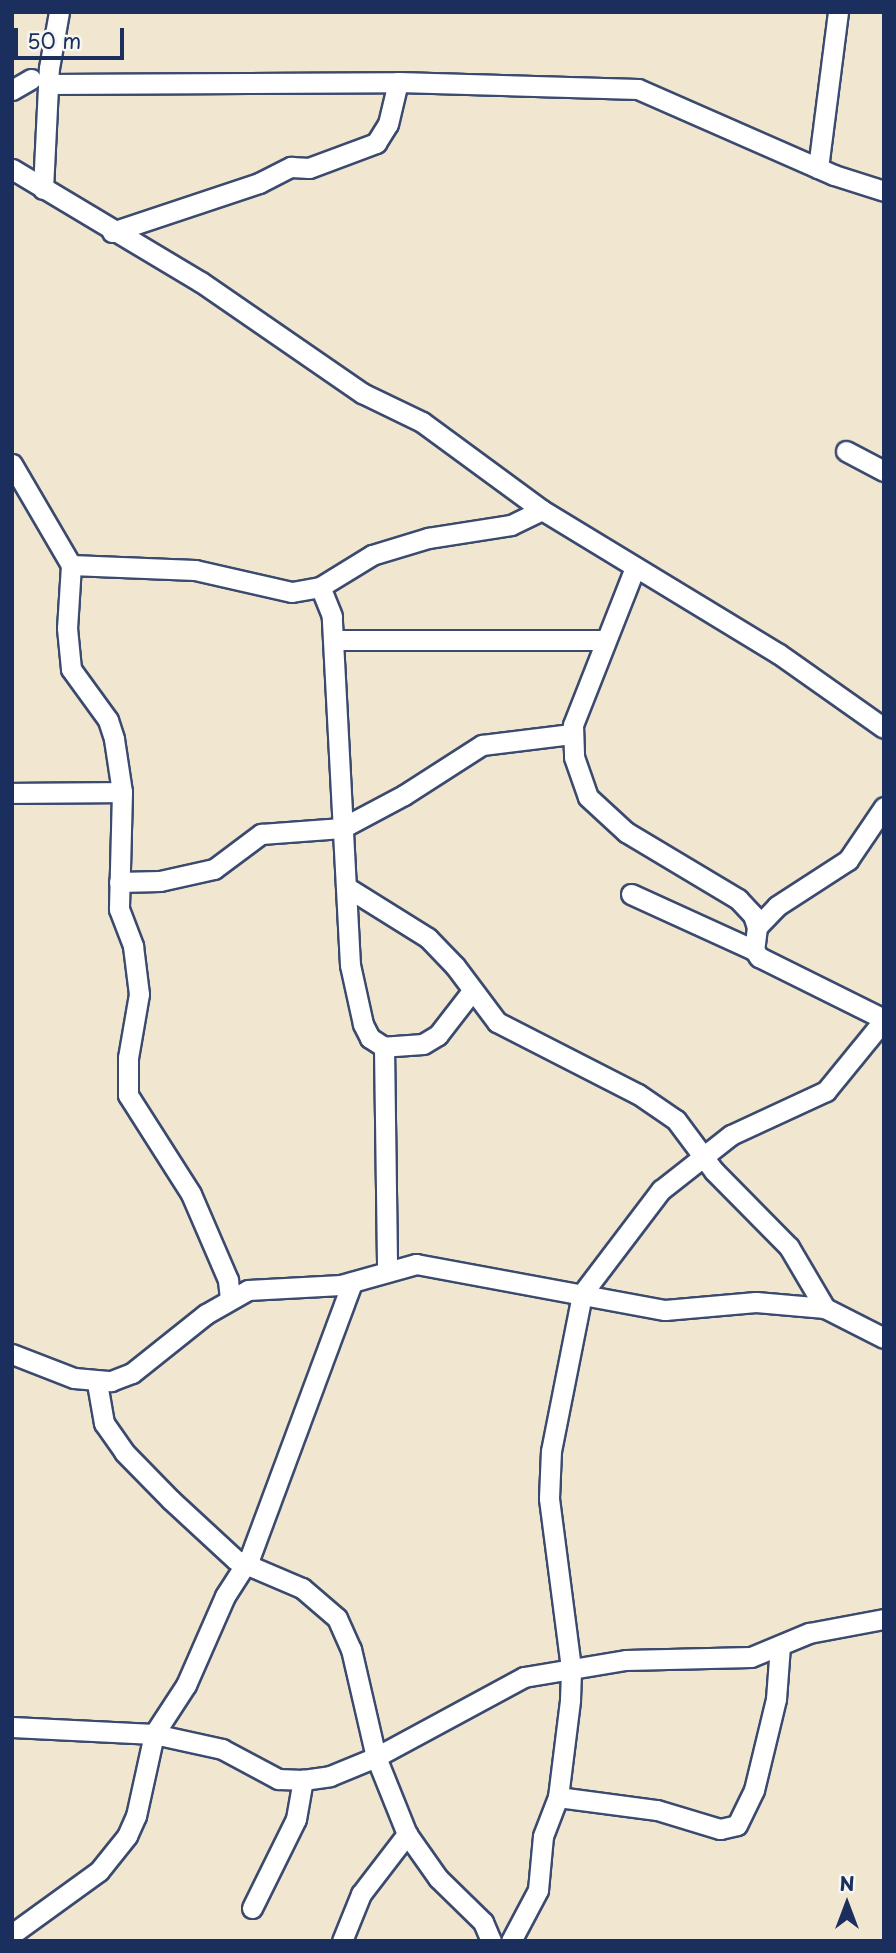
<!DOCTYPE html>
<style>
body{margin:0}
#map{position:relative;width:896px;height:1953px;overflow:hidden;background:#f1e6cf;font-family:"Playpen Sans",sans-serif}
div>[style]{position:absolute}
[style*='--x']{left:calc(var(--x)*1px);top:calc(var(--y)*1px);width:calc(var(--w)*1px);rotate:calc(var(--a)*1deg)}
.roads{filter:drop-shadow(2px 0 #3b4a6f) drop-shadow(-2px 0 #3b4a6f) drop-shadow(0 2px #3b4a6f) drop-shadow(0 -2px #3b4a6f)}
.minor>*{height:19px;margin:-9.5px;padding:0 9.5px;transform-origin:9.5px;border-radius:9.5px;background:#fff}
span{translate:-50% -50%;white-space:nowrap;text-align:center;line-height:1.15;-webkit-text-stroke:6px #f6f6f2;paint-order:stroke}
.frame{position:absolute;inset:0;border:14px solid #1b2f5e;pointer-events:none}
.north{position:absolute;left:812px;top:1869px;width:70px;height:70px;-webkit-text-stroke:5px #f6f6f2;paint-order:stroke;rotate:0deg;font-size:19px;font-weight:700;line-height:28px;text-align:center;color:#1b2f5e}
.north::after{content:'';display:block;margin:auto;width:24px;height:32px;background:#1b2f5e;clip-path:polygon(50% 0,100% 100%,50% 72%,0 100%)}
.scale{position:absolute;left:14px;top:28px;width:110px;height:32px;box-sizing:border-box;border:4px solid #1b2f5e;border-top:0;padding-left:9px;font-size:21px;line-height:24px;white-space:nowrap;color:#1b2f5e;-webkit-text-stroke:5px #f6f6f2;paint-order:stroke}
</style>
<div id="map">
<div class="roads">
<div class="minor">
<i style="--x:48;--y:84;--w:350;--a:-0.3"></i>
<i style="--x:398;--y:82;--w:240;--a:1.7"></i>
<i style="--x:638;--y:89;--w:214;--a:23.7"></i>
<i style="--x:834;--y:175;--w:52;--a:17.7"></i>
<i style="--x:12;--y:90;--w:22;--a:-30"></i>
<i style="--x:818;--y:168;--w:157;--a:-82.7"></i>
<i style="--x:12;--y:169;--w:220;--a:30.9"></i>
<i style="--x:201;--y:282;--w:196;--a:34.6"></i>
<i style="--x:362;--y:393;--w:67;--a:25.8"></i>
<i style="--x:422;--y:422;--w:149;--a:36.3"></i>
<i style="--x:542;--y:510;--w:277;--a:31.3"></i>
<i style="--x:779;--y:654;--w:128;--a:35.2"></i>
<i style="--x:43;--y:189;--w:121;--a:-87.2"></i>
<i style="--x:49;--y:68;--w:57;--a:-79.9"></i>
<i style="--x:112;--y:232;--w:155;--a:-18.4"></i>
<i style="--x:259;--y:183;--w:36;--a:-27"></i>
<i style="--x:291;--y:167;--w:18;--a:3"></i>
<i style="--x:309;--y:168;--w:72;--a:-20.5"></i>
<i style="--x:376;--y:143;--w:22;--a:-58"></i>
<i style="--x:388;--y:124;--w:43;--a:-76.6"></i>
<i style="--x:846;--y:451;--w:43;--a:27.8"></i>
<i style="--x:12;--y:464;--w:117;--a:59.7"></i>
<i style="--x:71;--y:565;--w:63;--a:93.6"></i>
<i style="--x:67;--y:628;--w:41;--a:84.4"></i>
<i style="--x:71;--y:669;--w:63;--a:54"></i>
<i style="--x:108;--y:720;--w:20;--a:72"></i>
<i style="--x:114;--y:739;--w:54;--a:81.4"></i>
<i style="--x:122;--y:792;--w:117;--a:91.5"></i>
<i style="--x:119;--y:909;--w:40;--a:69"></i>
<i style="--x:133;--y:946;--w:48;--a:82.9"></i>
<i style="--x:139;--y:994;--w:65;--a:99.8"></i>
<i style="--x:128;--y:1058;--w:37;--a:90"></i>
<i style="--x:128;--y:1095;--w:117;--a:57.5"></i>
<i style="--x:191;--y:1194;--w:94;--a:66.7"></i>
<i style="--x:228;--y:1280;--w:18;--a:84"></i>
<i style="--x:71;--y:565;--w:124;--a:2.3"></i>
<i style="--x:195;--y:570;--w:99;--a:12.8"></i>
<i style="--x:292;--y:592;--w:28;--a:-10"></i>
<i style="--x:634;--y:570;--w:167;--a:111.5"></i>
<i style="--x:573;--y:725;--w:32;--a:88"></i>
<i style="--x:574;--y:757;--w:42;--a:70.7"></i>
<i style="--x:588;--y:797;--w:52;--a:42.6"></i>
<i style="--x:626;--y:832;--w:131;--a:30.9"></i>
<i style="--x:738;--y:899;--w:22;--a:47"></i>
<i style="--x:753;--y:915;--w:13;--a:72"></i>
<i style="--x:757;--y:927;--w:23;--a:97"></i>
<i style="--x:754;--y:950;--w:9;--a:54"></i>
<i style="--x:759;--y:957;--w:140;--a:26.4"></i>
<i style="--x:334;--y:640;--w:270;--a:0"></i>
<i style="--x:12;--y:793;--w:110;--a:-0.5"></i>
<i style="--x:119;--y:882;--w:41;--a:-1.4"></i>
<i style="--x:160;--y:881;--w:55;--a:-12.5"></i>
<i style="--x:214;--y:869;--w:59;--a:-36.7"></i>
<i style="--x:261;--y:834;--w:81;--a:-4.2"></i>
<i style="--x:342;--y:828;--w:70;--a:-28"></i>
<i style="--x:404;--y:795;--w:93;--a:-32.7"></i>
<i style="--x:482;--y:745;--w:90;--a:-7"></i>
<i style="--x:348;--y:888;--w:94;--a:32"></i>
<i style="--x:428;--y:938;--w:39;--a:46"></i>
<i style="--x:455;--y:966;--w:70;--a:53.1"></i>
<i style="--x:497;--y:1022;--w:158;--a:27.1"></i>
<i style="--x:638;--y:1094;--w:46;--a:34.4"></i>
<i style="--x:676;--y:1120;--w:64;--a:53.3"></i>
<i style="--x:714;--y:1171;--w:107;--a:45.4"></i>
<i style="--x:789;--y:1247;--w:71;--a:59.5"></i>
<i style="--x:631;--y:894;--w:135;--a:24.5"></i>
<i style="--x:757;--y:927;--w:29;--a:-46"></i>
<i style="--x:777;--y:906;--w:85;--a:-32.9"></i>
<i style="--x:848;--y:860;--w:64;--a:-55.8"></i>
<i style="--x:472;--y:991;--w:56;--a:127.7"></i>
<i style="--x:438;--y:1035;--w:17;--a:149"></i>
<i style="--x:423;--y:1044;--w:39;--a:176"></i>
<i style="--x:384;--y:1047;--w:17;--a:-147"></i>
<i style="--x:370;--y:1038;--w:16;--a:-117"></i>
<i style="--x:363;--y:1024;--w:60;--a:-102.4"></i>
<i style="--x:350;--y:965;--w:349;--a:-93"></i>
<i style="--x:332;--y:616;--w:31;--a:-112"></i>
<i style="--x:320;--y:587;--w:61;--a:-31.6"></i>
<i style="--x:372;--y:555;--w:59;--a:-16.9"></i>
<i style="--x:428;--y:538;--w:84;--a:-8.9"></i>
<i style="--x:511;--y:525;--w:34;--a:-26"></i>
<i style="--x:384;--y:1047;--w:223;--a:89.2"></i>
<i style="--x:12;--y:1354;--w:66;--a:21.2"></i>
<i style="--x:74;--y:1378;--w:37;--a:5"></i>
<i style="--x:111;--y:1381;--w:22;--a:-21"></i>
<i style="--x:132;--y:1373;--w:95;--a:-38.6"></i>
<i style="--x:206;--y:1314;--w:48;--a:-29.7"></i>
<i style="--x:248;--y:1290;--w:93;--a:-3.1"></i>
<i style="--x:341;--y:1285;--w:78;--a:-15.6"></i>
<i style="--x:416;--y:1264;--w:253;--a:10.5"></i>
<i style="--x:665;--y:1310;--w:91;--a:-5"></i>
<i style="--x:756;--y:1302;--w:69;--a:5"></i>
<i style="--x:825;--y:1308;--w:66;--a:27"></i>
<i style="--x:97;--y:1383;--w:41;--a:80.1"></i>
<i style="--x:104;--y:1423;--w:35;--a:55"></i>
<i style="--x:124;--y:1452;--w:67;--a:45.6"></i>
<i style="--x:171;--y:1500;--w:88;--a:42.7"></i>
<i style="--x:236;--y:1560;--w:72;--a:23"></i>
<i style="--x:302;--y:1588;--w:46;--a:40.6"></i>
<i style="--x:337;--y:1618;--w:34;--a:66"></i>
<i style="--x:351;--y:1649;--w:111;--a:77"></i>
<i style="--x:376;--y:1757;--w:83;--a:68.1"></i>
<i style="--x:407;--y:1834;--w:54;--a:54.8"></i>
<i style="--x:438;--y:1878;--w:63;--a:44.4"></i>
<i style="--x:483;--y:1922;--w:21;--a:67"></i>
<i style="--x:12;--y:1727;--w:142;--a:2.8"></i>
<i style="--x:154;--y:1734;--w:70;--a:12.4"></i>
<i style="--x:222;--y:1749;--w:64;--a:28.2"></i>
<i style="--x:278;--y:1779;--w:25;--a:2"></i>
<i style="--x:303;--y:1780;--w:27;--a:-8"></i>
<i style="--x:330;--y:1776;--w:50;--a:-22.4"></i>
<i style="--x:376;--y:1757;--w:168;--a:-28.4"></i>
<i style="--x:524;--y:1677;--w:103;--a:-9.5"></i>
<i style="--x:626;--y:1660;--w:125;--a:-1.4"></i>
<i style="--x:751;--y:1657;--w:63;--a:-22.5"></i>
<i style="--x:809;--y:1633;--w:76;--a:-10.6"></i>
<i style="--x:558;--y:1797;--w:100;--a:7.5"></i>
<i style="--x:657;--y:1810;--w:66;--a:16.8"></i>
<i style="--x:720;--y:1829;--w:17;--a:-13"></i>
<i style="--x:737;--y:1825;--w:39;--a:-64"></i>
<i style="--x:754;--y:1790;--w:94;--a:-76.4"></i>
<i style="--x:776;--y:1699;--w:53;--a:-85.7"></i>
<i style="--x:252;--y:1908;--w:99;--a:-63.7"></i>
<i style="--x:296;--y:1819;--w:40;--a:-80"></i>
<i style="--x:12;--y:1934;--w:107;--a:-35.9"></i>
<i style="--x:99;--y:1871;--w:45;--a:-51.3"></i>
<i style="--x:127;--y:1836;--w:22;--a:-66"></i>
<i style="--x:136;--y:1816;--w:84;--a:-77.6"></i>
<i style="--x:154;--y:1734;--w:59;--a:-56.9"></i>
<i style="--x:186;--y:1685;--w:97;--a:-66.3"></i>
<i style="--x:225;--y:1596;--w:46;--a:-57.3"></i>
<i style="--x:250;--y:1557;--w:293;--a:-69.6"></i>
<i style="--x:342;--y:1941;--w:51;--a:-68"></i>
<i style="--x:361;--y:1894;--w:76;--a:-52.5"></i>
<i style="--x:511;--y:1941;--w:58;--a:-62.1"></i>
<i style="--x:538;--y:1890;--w:54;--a:-84.7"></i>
<i style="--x:543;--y:1836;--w:42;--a:-69"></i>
<i style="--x:558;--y:1797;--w:98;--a:-82.9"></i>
<i style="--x:570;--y:1700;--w:32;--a:-88"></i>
<i style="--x:571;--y:1668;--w:171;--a:-97.4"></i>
<i style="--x:549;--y:1498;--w:47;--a:-87.6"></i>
<i style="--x:551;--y:1451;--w:160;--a:-78.8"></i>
<i style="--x:582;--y:1294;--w:131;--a:-52.8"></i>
<i style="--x:661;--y:1190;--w:89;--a:-38.2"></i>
<i style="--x:731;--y:1135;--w:105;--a:-24.9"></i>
<i style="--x:826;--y:1091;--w:92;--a:-50.8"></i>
</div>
</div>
<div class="frame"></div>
<div class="north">N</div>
<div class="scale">50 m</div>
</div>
